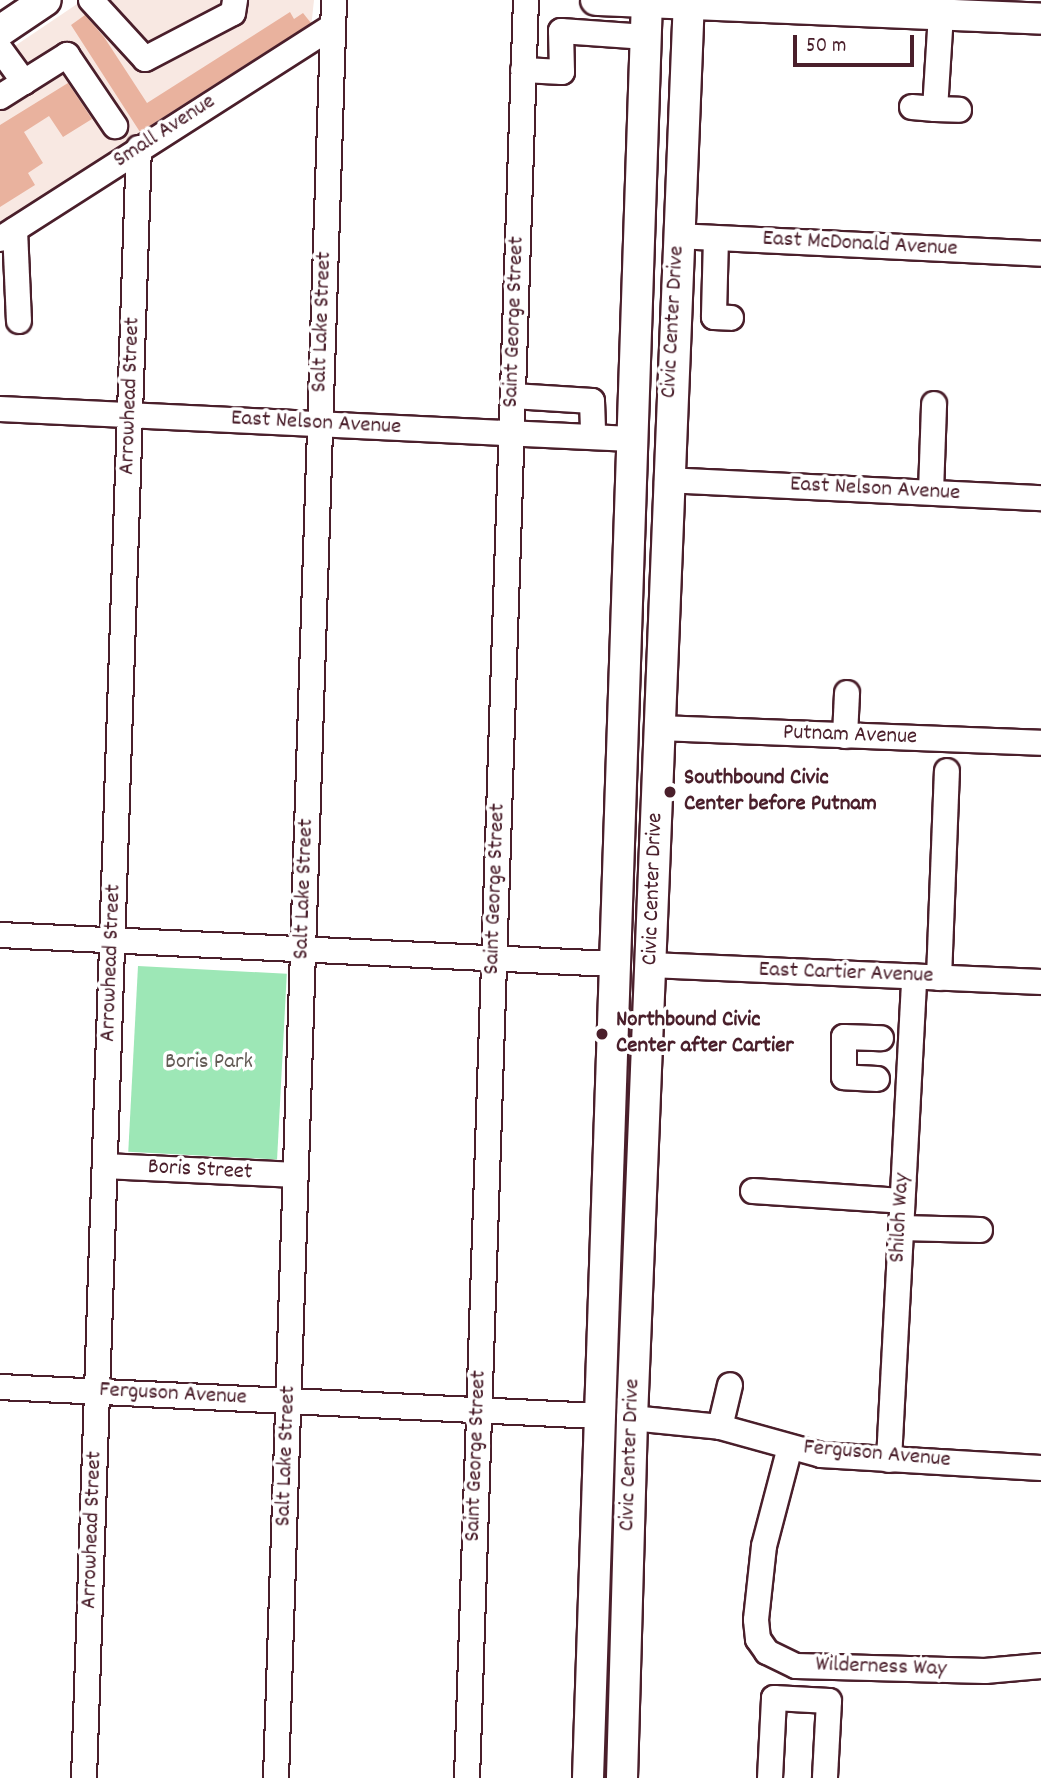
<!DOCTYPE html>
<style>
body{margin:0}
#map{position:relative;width:1041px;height:1778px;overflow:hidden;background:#fff;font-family:Dekko,sans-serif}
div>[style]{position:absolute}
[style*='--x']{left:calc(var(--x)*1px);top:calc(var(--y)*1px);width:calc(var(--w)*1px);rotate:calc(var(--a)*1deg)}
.built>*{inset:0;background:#f8e8e2}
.green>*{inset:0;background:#9de7b6;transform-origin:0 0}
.building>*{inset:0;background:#e9b29e}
.roads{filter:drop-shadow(2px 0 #4a1f2b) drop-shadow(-2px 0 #4a1f2b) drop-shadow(0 2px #4a1f2b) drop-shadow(0 -2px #4a1f2b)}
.minor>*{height:24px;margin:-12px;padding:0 12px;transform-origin:12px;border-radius:12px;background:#fff}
.major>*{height:30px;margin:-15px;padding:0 15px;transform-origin:15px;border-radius:15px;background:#fff}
.dots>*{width:19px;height:19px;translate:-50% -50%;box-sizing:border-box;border:4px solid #fff;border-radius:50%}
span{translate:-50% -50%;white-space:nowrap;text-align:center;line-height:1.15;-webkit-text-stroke:7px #fff;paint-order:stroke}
.street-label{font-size:23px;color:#4a1f2b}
.poi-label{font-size:23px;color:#4a1f2b;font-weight:700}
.left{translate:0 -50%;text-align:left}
.park-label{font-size:23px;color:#635b55}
.scale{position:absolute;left:793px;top:35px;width:121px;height:32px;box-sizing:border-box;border:4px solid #4a1f2b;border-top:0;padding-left:9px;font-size:21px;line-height:24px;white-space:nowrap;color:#4a1f2b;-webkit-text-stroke:5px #fff;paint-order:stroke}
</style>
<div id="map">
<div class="built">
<i style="clip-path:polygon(83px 0,314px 0,311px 28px,0 233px,0 56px)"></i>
</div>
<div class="green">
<i style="left:138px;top:966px;width:149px;height:186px;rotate:3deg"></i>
</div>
<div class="building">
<i style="clip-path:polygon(290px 12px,294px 19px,303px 13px,311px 23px,140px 132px,71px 25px,85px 15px,104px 37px,147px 103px)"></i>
<i style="clip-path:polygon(68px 83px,92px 119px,63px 137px,49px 116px,24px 132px,43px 163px,28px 173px,35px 185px,0 207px,0 125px)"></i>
</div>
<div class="roads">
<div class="minor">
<i style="--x:91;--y:0;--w:80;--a:47.5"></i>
<i style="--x:145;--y:59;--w:99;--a:-27.6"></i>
<i style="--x:233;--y:13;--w:13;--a:-81"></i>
<i style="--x:941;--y:14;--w:95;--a:93.6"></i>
<i style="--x:935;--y:109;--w:24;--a:2"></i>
<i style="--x:0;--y:49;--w:41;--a:54"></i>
<i style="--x:24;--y:82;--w:51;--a:-32.1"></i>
<i style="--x:67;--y:55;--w:86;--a:55.9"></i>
<i style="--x:523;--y:70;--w:39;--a:3"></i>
<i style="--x:562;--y:72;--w:41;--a:-91.4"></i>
<i style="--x:561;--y:31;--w:85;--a:4"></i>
<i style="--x:0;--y:97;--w:28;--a:-32"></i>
<i style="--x:912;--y:107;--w:23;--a:5"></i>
<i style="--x:15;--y:230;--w:91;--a:87.5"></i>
<i style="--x:678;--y:236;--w:363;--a:2.8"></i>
<i style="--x:716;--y:238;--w:79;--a:91.5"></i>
<i style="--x:714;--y:317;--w:17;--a:3"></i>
<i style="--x:0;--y:239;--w:394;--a:-32.6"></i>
<i style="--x:513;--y:396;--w:79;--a:3.6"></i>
<i style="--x:592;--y:401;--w:36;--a:88"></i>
<i style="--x:0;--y:409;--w:632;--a:2.72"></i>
<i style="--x:667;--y:480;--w:374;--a:2.8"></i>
<i style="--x:931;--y:492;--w:88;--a:-88"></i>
<i style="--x:658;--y:728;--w:383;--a:2.2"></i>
<i style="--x:845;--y:736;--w:43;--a:-87.3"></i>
<i style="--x:0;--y:935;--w:614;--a:2.71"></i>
<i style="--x:651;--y:965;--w:390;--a:2.5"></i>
<i style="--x:939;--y:978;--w:207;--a:-87.8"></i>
<i style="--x:877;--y:1079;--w:33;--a:-177"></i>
<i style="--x:844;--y:1077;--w:40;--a:-90"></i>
<i style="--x:844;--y:1037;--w:37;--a:2"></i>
<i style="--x:105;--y:1166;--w:191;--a:2.7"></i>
<i style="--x:753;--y:1191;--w:149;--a:3.8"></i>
<i style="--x:901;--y:1228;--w:79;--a:1.5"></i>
<i style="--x:0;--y:1387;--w:599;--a:2.78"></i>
<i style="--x:632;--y:1418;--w:88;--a:5.8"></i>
<i style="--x:720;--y:1427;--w:105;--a:15.5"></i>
<i style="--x:821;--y:1455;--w:220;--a:3.4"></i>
<i style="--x:720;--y:1427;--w:43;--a:-76.6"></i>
<i style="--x:790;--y:1447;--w:102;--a:104.7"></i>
<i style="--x:764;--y:1546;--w:74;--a:96.2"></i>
<i style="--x:756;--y:1620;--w:19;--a:84"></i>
<i style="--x:758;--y:1639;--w:16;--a:55"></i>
<i style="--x:767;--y:1652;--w:32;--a:26"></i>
<i style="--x:796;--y:1666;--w:189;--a:1.5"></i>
<i style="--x:985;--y:1671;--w:56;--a:-5.1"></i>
<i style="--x:889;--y:1460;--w:484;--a:-87"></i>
<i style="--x:84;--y:1778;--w:1631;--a:-88.07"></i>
<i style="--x:276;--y:1778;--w:1779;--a:-88.13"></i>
<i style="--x:467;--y:1778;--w:1779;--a:-88.1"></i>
<i style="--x:770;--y:1778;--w:80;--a:-87.1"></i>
<i style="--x:774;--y:1698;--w:55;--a:3.1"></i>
<i style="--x:829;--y:1701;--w:77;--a:93"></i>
</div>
<div class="major">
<i style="--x:596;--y:0;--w:445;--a:2.4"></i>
<i style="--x:0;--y:31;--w:55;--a:-34"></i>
<i style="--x:588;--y:1778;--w:1779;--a:-88.1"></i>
<i style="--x:622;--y:1778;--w:360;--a:-88.4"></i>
<i style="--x:632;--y:1418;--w:1419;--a:-87.7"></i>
</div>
</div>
<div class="dots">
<i style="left:670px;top:792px;background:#4a1f2b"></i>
<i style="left:602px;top:1034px;background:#4a1f2b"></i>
</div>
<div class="street-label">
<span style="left:165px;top:132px;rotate:-33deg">Small Avenue</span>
<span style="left:860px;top:245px;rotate:3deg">East McDonald Avenue</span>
<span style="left:323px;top:322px;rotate:-88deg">Salt Lake Street</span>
<span style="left:515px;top:322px;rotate:-88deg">Saint George Street</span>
<span style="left:674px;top:322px;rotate:-87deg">Civic Center Drive</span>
<span style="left:131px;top:396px;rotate:-88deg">Arrowhead Street</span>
<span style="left:316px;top:424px;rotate:3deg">East Nelson Avenue</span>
<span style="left:875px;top:490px;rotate:3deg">East Nelson Avenue</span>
<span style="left:850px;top:736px;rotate:2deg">Putnam Avenue</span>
<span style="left:305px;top:889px;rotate:-88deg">Salt Lake Street</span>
<span style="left:496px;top:889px;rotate:-88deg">Saint George Street</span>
<span style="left:654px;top:889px;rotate:-88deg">Civic Center Drive</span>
<span style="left:112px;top:963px;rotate:-88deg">Arrowhead Street</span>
<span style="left:846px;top:974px;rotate:2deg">East Cartier Avenue</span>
<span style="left:200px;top:1171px;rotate:3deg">Boris Street</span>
<span style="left:901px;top:1218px;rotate:-87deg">Shiloh Way</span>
<span style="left:173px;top:1395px;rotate:3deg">Ferguson Avenue</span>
<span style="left:631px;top:1455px;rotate:-88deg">Civic Center Drive</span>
<span style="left:877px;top:1455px;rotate:5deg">Ferguson Avenue</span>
<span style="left:287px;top:1456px;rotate:-88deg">Salt Lake Street</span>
<span style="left:477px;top:1456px;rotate:-88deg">Saint George Street</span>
<span style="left:93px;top:1530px;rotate:-88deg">Arrowhead Street</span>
<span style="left:881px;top:1668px;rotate:2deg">Wilderness Way</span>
</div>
<div class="poi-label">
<span class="left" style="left:684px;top:792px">Southbound Civic<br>Center before Putnam</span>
<span class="left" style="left:616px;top:1034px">Northbound Civic<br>Center after Cartier</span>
</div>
<div class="park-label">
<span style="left:209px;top:1063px">Boris Park</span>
</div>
<div class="scale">50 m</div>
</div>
